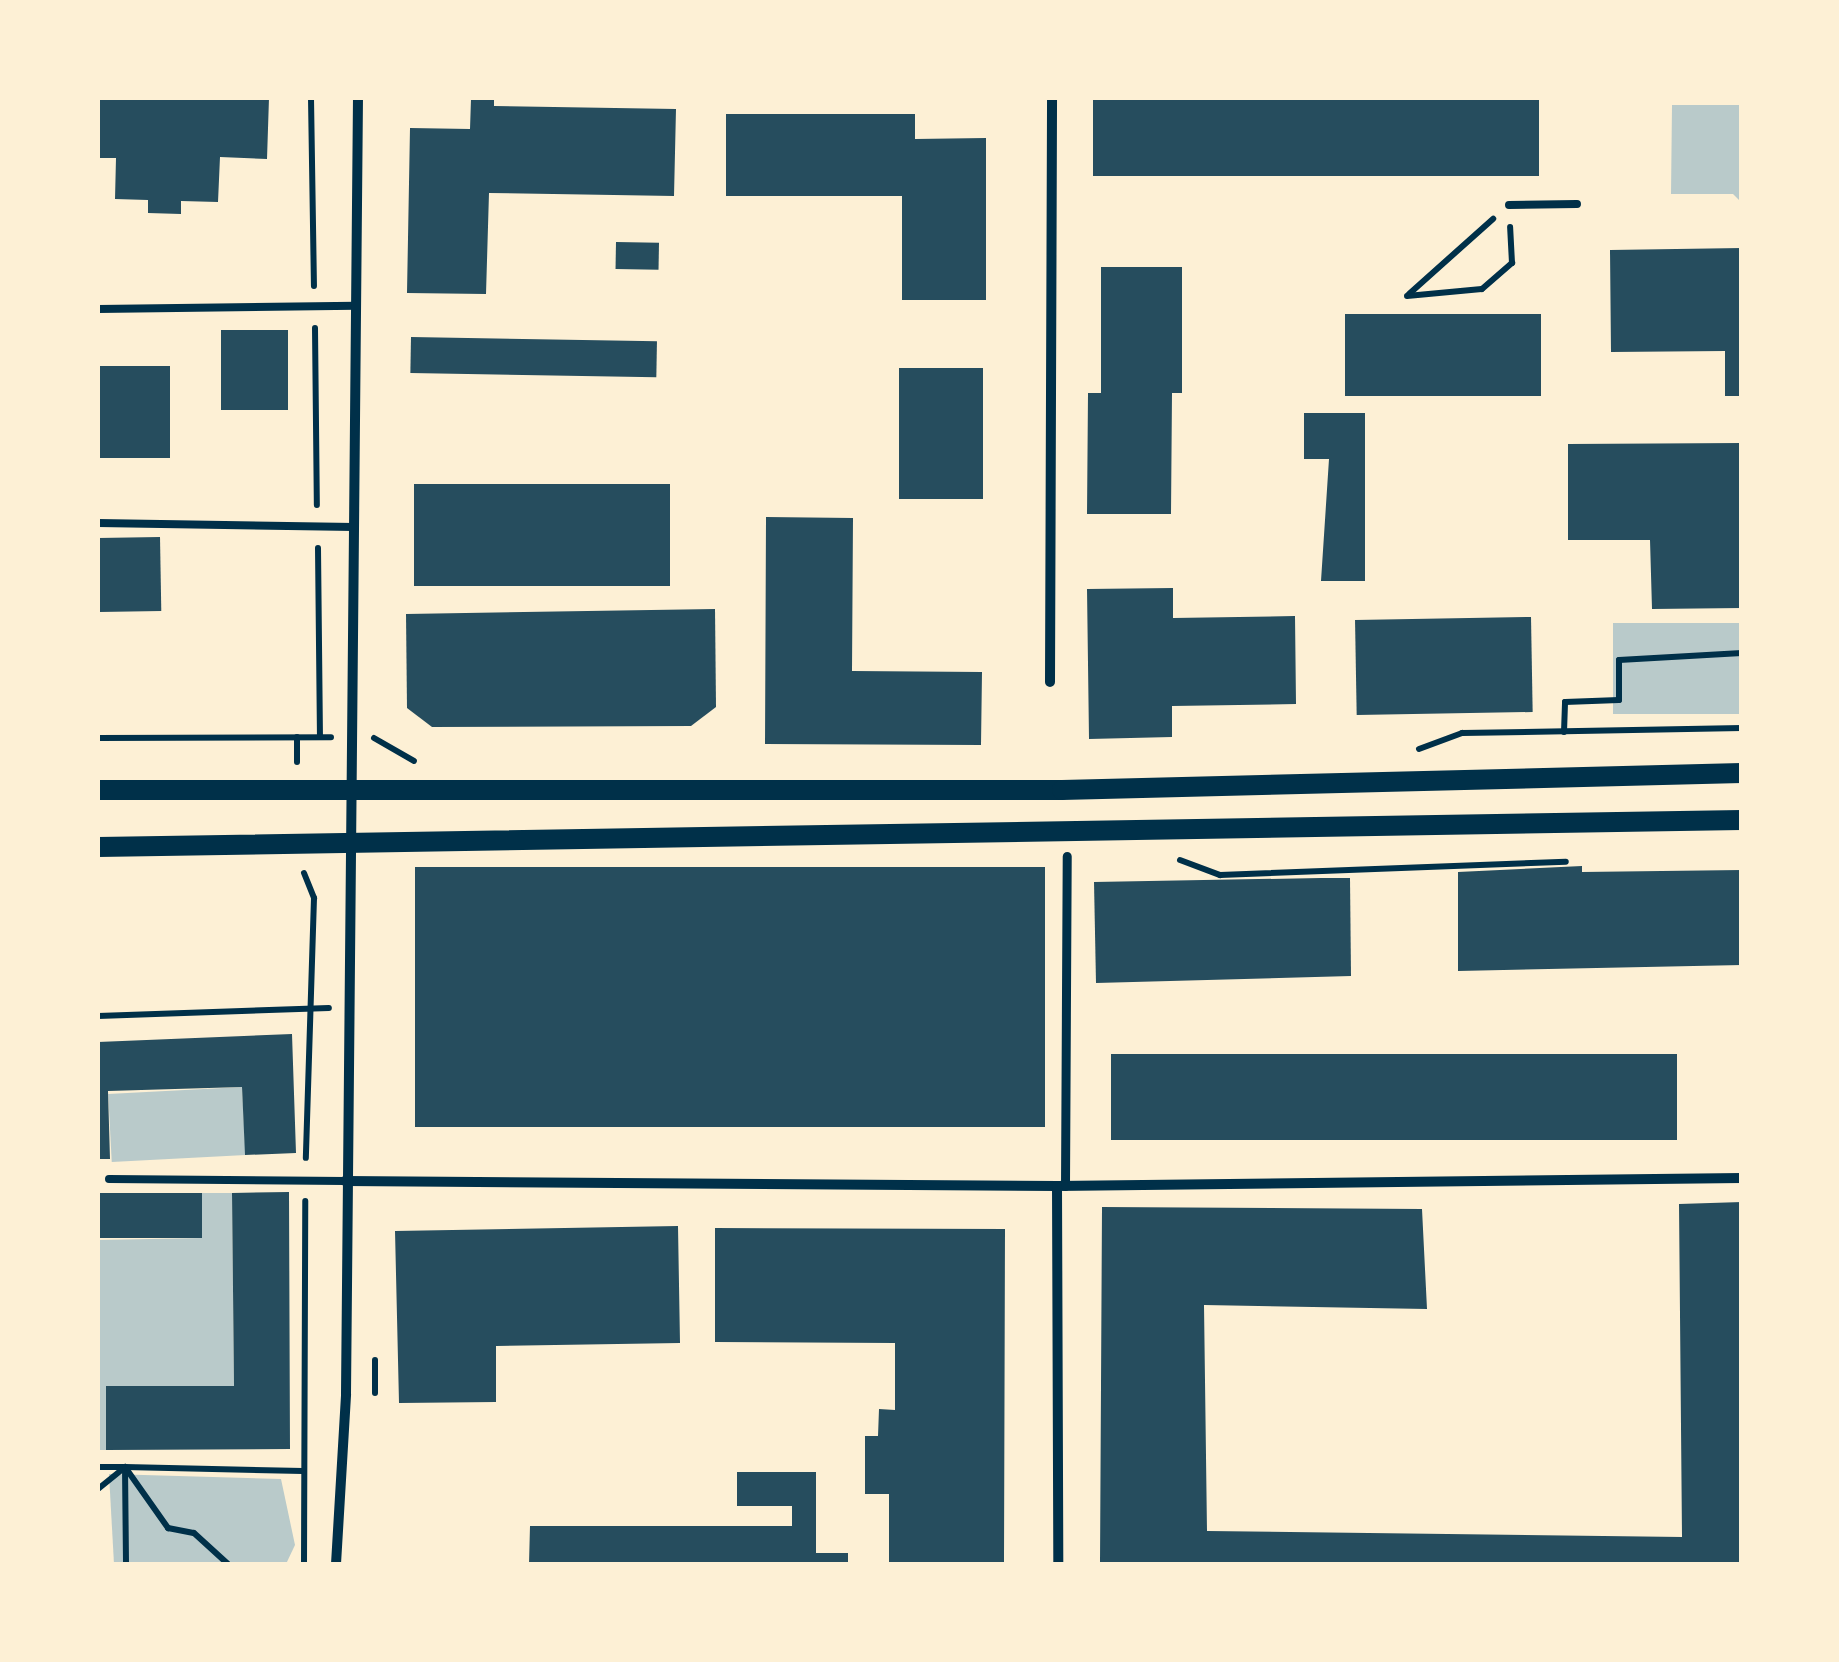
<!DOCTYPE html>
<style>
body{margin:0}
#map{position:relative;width:1839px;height:1662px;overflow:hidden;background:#fdf0d5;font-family:Raleway,sans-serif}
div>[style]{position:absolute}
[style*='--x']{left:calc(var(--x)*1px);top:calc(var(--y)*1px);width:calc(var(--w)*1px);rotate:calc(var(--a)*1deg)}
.green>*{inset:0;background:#b9caca;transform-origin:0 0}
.building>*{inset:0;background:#264d5e;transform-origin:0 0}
.path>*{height:6px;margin:-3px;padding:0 3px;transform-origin:3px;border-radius:3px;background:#003049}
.service>*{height:8px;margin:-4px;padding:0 4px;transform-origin:4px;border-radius:4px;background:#003049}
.pedestrian>*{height:9px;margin:-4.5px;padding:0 4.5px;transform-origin:4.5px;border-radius:4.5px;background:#003049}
.minor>*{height:10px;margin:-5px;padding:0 5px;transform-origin:5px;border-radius:5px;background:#003049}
.secondary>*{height:20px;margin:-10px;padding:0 10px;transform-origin:10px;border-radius:10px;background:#003049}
span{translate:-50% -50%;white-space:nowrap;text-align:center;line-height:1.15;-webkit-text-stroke:10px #fdf0d5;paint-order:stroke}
.frame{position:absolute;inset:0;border:100px solid #fdf0d5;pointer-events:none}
</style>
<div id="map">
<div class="green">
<i style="clip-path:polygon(1672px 105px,1741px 105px,1741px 202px,1733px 194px,1671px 194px)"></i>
<i style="left:1741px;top:623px;width:91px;height:128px;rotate:90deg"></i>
<i style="left:242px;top:1087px;width:68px;height:134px;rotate:87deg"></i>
<i style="clip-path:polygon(202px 1193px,232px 1193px,234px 1386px,106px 1386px,106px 1450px,98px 1450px,98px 1240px,202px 1238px)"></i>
<i style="clip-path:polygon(109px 1474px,281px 1479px,295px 1545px,286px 1564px,114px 1564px)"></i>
</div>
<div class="building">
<i style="clip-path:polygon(98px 98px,269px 98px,267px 159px,220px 157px,218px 202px,181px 201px,181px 214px,148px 213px,148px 200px,115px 199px,116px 158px,98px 158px)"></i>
<i style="left:1093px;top:98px;width:446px;height:78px"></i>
<i style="clip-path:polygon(471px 99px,494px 99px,494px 106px,676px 109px,674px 196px,489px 193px,486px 294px,407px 293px,410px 128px,470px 129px)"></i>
<i style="clip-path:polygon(726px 114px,915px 114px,915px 139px,986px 138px,986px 300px,902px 300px,902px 196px,726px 196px)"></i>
<i style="left:616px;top:242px;width:43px;height:27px;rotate:1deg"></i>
<i style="clip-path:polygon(1742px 248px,1742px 396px,1725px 396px,1725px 351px,1611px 352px,1610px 250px)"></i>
<i style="clip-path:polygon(1101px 267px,1182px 267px,1182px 393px,1172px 393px,1171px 514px,1087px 514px,1088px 393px,1101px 393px)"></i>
<i style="left:1345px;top:314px;width:196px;height:82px"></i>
<i style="left:221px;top:330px;width:67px;height:80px"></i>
<i style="left:411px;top:337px;width:246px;height:36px;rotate:1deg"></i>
<i style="left:98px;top:366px;width:72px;height:92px"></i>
<i style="left:899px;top:368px;width:84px;height:131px"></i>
<i style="clip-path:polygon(1304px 413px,1365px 413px,1365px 581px,1321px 581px,1329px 459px,1304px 459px)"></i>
<i style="clip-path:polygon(1742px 443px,1742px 608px,1652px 609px,1650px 540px,1568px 540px,1568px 444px)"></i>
<i style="left:414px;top:484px;width:256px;height:102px"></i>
<i style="clip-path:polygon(766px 517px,853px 518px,852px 671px,982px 672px,981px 745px,765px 744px)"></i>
<i style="left:160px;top:537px;width:74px;height:62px;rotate:89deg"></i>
<i style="clip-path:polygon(1173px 588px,1173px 618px,1295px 616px,1296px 704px,1172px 706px,1172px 737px,1089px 739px,1087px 589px)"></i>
<i style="clip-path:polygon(715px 609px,716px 707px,691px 726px,432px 727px,407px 708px,406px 614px)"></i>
<i style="left:1531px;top:617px;width:95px;height:176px;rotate:89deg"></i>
<i style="clip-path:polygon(1582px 866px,1582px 872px,1742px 870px,1742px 965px,1458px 971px,1458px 872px)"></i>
<i style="left:1045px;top:867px;width:260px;height:630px;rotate:90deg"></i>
<i style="clip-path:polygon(1321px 878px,1350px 878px,1351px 976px,1096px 983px,1094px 882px)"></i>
<i style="clip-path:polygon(292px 1034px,296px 1153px,245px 1155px,242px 1087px,108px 1091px,110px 1159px,98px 1159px,98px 1042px)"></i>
<i style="left:1677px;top:1054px;width:86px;height:566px;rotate:90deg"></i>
<i style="clip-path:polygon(289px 1192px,290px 1449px,106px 1450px,106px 1386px,234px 1386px,232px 1193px)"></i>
<i style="left:202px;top:1193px;width:45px;height:104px;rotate:90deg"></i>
<i style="clip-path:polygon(1742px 1202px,1742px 1564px,1100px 1564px,1102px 1207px,1422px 1209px,1427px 1309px,1204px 1305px,1207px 1531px,1682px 1537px,1679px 1204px)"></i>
<i style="clip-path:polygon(678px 1226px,680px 1343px,496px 1346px,496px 1402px,399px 1403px,395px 1231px)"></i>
<i style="clip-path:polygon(715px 1228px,1005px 1229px,1004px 1564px,889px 1564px,889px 1494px,865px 1494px,865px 1436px,878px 1436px,879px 1409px,895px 1410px,895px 1343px,715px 1342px)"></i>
<i style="clip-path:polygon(737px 1472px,816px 1472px,816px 1553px,848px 1553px,848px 1564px,529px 1564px,530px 1526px,792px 1526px,792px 1506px,737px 1506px)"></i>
</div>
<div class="path">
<i style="--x:311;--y:98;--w:188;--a:89.1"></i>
<i style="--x:1409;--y:294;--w:113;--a:-41.8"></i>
<i style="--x:1407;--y:296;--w:75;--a:-5.3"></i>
<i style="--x:1482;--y:289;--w:40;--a:-41"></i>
<i style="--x:1512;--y:263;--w:36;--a:-93"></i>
<i style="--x:315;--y:328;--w:177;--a:89.4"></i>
<i style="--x:318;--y:548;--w:189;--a:89.4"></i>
<i style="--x:1564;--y:732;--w:30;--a:-88"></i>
<i style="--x:1565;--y:702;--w:54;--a:-2.1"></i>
<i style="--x:1619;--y:700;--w:40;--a:-90"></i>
<i style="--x:1619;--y:660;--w:123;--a:-3.3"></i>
<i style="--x:98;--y:738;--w:233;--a:-0.2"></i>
<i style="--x:374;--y:738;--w:46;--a:29.9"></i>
<i style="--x:1419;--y:749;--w:46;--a:-20.4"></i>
<i style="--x:1462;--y:733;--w:280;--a:-1"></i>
<i style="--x:297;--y:762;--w:25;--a:-90"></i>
<i style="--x:1180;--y:860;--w:43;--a:20.6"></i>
<i style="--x:1220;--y:875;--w:346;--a:-2.2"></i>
<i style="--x:304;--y:873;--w:27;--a:68"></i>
<i style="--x:314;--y:898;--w:260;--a:91.8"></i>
<i style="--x:98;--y:1016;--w:231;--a:-2"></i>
<i style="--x:375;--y:1360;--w:33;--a:90"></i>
<i style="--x:98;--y:1467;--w:27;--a:0"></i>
<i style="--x:125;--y:1467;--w:97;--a:89.4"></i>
<i style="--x:125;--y:1467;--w:75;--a:54.8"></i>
<i style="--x:168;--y:1528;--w:26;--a:11"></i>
<i style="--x:194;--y:1533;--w:46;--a:42.4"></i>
<i style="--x:98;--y:1489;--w:35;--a:-39"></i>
<i style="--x:125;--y:1467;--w:178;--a:1.3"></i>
<i style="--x:304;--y:1564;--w:363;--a:-89.8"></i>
</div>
<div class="service">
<i style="--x:1509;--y:205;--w:68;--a:-0.8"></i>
<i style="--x:98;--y:309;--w:258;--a:-0.7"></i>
<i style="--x:98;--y:523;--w:256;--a:0.9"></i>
<i style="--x:109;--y:1179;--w:236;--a:0.5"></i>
</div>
<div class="pedestrian">
<i style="--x:1065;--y:1186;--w:330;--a:-89.7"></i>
</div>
<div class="minor">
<i style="--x:1050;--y:682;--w:584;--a:-89.8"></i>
<i style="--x:345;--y:1181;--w:712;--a:0.4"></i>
<i style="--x:1057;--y:1186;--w:685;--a:-0.67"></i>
<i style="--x:1057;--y:1186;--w:378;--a:89.8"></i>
<i style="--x:336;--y:1564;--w:170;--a:-86.6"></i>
<i style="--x:346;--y:1394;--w:1296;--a:-89.47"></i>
</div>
<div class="secondary">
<i style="--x:98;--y:790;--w:964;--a:0"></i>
<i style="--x:1062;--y:790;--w:680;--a:-1.43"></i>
<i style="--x:98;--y:847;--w:1644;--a:-0.94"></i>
</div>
<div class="frame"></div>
</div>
